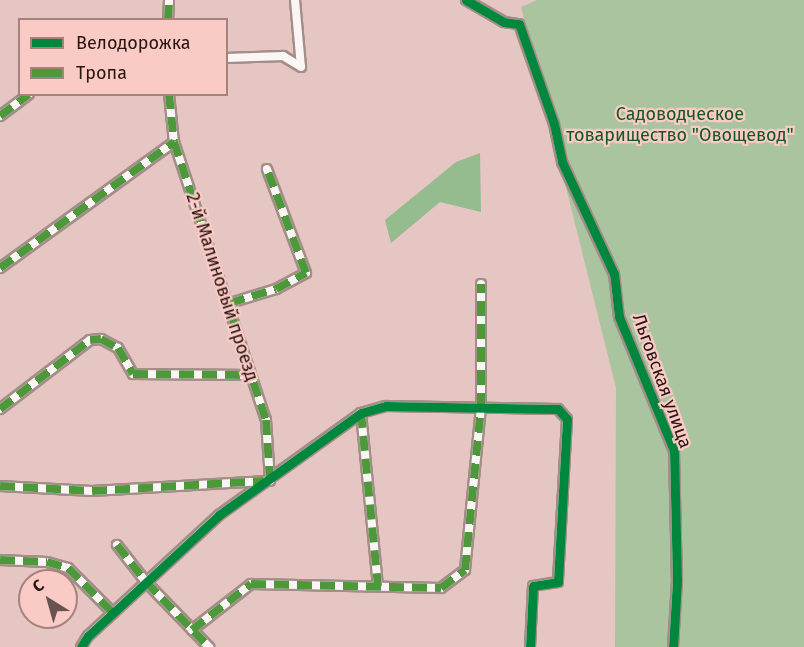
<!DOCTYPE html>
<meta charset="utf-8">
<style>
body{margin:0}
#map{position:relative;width:804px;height:647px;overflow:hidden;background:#e5c6c2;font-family:"Fira Sans",sans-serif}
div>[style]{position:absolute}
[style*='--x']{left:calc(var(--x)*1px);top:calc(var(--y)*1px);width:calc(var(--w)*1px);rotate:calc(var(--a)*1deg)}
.green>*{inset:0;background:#aac4a0}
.forest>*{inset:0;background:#94bc8f}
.roads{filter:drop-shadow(2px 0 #a48d89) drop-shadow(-2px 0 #a48d89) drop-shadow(0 2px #a48d89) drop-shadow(0 -2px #a48d89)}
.street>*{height:8px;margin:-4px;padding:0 4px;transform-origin:4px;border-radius:4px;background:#fbf6f6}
.quiet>*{height:8px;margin-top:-4px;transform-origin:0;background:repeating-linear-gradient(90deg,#4e983c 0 15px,transparent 0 23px)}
.cycleway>*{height:9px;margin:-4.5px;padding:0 4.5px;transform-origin:4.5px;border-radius:4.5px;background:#00873e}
span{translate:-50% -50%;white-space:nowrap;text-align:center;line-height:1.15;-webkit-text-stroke:4.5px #f9cbc4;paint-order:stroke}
.park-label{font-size:18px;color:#125825}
.street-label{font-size:18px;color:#281412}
.legend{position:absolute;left:18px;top:18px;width:210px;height:78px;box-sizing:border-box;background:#f9cbc4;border:2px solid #a5827d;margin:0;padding:8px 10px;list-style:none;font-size:18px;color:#281412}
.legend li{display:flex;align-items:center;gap:12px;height:30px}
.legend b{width:30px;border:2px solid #a5827d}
.north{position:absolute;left:18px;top:569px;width:60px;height:60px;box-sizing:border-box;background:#f9cbc4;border:2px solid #a5827d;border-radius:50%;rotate:323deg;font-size:16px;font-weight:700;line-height:24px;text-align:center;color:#281412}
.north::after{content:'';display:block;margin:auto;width:21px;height:27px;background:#6a5250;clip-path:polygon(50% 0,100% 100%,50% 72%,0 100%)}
</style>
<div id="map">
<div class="green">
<i style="clip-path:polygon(537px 0,804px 0,804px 647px,615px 647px,616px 388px,521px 7px)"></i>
</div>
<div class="forest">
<i style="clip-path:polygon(480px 153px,481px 212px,440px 202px,391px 243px,385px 220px,456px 162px)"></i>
</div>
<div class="roads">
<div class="street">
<i style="--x:295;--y:0;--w:67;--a:84.9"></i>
<i style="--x:466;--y:0;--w:44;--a:30.1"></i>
<i style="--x:504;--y:22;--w:15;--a:8"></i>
<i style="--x:519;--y:24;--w:106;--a:70.7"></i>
<i style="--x:554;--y:124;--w:39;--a:78"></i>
<i style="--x:562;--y:162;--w:123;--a:65.1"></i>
<i style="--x:614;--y:274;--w:43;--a:83.4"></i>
<i style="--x:619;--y:317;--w:145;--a:67.7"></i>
<i style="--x:674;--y:451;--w:129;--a:88.7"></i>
<i style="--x:677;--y:580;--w:67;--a:93.4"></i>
<i style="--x:168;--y:20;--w:20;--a:-87"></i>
<i style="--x:226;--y:58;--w:57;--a:-2"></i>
<i style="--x:283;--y:56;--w:21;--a:31"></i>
<i style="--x:169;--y:94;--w:48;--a:84.1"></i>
<i style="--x:174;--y:142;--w:293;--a:71.7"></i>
<i style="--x:266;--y:420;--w:61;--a:86.2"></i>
<i style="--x:0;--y:116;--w:36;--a:-37"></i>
<i style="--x:0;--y:268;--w:215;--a:-35.9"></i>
<i style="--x:230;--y:303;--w:48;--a:-16.9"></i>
<i style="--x:276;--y:289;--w:34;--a:-28"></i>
<i style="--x:306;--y:273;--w:111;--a:-110.6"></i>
<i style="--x:0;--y:409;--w:113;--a:-37.5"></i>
<i style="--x:90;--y:340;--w:11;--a:-5"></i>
<i style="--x:101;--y:339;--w:19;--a:28"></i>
<i style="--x:118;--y:348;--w:30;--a:60"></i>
<i style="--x:133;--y:374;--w:118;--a:0.5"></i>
<i style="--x:361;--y:413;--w:174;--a:84.4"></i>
<i style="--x:0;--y:486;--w:92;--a:3.1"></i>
<i style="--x:92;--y:491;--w:176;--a:-3.3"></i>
<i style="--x:117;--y:545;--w:47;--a:51.9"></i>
<i style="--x:146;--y:582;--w:91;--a:45.9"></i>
<i style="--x:0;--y:560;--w:47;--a:2.4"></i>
<i style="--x:47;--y:562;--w:22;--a:16"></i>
<i style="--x:68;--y:568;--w:64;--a:45"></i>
<i style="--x:192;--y:630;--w:75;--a:-37.9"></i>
<i style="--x:251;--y:584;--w:190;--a:1.2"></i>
<i style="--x:441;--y:588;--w:30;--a:-37"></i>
<i style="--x:465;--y:570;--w:163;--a:-84.4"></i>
<i style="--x:481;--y:408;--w:124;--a:-90"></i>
<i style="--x:81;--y:647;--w:13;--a:-58"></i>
<i style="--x:88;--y:636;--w:178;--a:-42.7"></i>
<i style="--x:219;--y:515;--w:175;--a:-35.7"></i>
<i style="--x:361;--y:413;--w:26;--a:-16"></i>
<i style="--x:386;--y:406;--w:172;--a:1"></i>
<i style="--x:558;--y:409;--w:13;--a:48"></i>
<i style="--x:567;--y:419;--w:163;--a:93.2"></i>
<i style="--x:558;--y:582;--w:25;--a:171"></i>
<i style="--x:533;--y:586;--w:61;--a:92.8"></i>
</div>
</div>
<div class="quiet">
<i style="--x:168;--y:20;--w:20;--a:-87"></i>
<i style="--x:169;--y:94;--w:48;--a:84.1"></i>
<i style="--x:174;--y:142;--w:293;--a:71.7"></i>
<i style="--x:266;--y:420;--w:61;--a:86.2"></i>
<i style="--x:0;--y:116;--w:36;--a:-37"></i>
<i style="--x:0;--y:268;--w:215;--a:-35.9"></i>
<i style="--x:230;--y:303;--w:48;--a:-16.9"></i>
<i style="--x:276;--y:289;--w:34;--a:-28"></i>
<i style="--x:306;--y:273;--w:111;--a:-110.6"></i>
<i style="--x:0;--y:409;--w:113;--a:-37.5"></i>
<i style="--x:90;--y:340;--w:11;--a:-5"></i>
<i style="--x:101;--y:339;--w:19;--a:28"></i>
<i style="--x:118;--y:348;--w:30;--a:60"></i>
<i style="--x:133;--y:374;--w:118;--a:0.5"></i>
<i style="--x:361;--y:413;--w:174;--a:84.4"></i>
<i style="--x:0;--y:486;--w:92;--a:3.1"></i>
<i style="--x:92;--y:491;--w:172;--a:-3.3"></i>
<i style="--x:117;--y:545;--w:47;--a:51.9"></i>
<i style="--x:146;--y:582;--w:91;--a:45.9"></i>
<i style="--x:0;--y:560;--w:47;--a:2.4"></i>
<i style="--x:47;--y:562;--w:22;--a:16"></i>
<i style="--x:68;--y:568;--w:64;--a:45"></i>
<i style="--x:192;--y:630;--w:75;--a:-37.9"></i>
<i style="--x:251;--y:584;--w:190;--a:1.2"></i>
<i style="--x:441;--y:588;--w:30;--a:-37"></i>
<i style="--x:465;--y:570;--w:163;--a:-84.4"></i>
<i style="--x:481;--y:408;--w:124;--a:-90"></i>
</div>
<div class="cycleway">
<i style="--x:466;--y:0;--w:44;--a:30.1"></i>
<i style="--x:504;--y:22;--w:15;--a:8"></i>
<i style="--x:519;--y:24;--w:106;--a:70.7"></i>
<i style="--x:554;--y:124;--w:39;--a:78"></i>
<i style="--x:562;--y:162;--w:123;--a:65.1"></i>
<i style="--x:614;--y:274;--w:43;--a:83.4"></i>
<i style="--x:619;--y:317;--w:145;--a:67.7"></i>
<i style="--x:674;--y:451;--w:129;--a:88.7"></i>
<i style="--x:677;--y:580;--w:67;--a:93.4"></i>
<i style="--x:81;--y:647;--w:13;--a:-58"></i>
<i style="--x:88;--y:636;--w:178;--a:-42.7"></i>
<i style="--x:219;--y:515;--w:175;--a:-35.7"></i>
<i style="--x:361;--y:413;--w:26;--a:-16"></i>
<i style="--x:386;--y:406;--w:172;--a:1"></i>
<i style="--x:558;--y:409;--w:13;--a:48"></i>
<i style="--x:567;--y:419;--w:163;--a:93.2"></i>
<i style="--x:558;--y:582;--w:25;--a:171"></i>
<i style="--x:533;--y:586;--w:61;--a:92.8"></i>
</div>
<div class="park-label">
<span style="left:680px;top:125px">Садоводческое<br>товарищество "Овощевод"</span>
</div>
<div class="street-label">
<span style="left:222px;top:287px;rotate:72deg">2-й Малиновый проезд</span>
<span style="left:662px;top:381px;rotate:70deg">Льговская улица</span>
</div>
<ul class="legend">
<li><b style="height:8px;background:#00873e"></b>Велодорожка</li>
<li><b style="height:8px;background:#4e983c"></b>Тропа</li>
</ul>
<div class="north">С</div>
</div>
